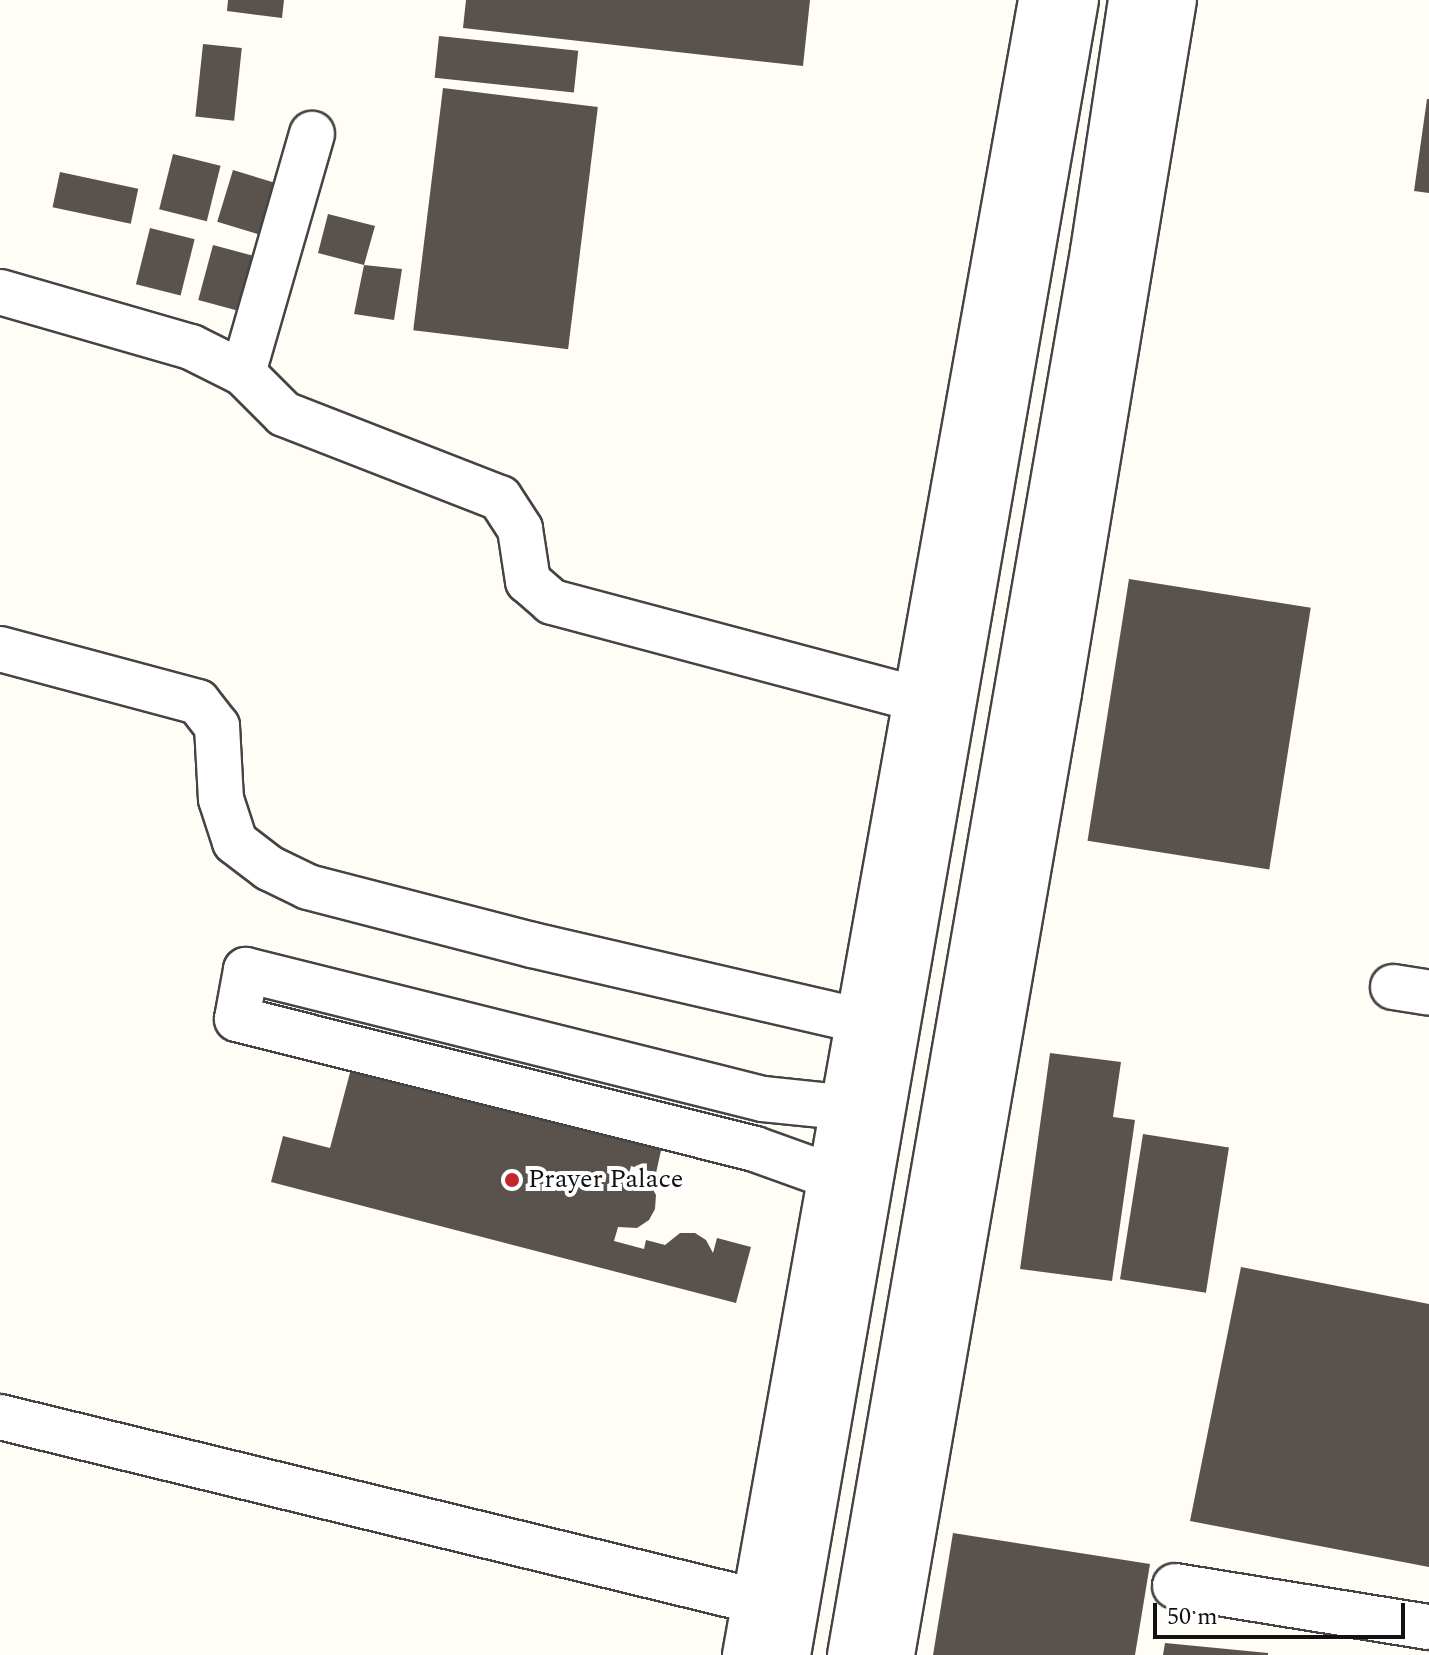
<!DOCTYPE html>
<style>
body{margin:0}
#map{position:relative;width:1429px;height:1655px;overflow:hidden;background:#fffdf5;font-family:Spectral,serif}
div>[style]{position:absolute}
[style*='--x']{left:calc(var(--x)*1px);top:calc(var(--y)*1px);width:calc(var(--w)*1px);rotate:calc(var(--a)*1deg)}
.building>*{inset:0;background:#5a524d;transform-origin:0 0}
.roads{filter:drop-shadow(2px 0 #444) drop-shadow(-2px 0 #444) drop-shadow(0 2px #444) drop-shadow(0 -2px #444)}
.minor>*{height:44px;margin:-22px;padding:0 22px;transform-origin:22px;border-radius:22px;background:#fff}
.dots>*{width:22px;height:22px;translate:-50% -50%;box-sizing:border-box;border:4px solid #fff;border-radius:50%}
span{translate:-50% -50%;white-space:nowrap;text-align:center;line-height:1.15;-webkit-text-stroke:8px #fff;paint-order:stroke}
.poi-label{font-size:26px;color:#111}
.left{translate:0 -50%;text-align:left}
.scale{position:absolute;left:1153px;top:1603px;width:252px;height:36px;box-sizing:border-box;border:4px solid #111;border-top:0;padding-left:10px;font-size:24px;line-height:28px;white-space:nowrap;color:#111;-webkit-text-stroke:6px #fff;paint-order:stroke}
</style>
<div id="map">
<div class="building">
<i style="clip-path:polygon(228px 0,284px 0,282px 18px,227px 11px)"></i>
<i style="clip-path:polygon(466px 0,810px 0,803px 66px,463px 28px)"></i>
<i style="left:439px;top:36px;width:140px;height:42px;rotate:6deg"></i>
<i style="left:203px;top:44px;width:39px;height:73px;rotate:6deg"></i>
<i style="left:443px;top:88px;width:156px;height:244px;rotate:7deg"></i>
<i style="clip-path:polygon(1427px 99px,1429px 99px,1429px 193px,1414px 191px)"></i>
<i style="left:173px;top:154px;width:49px;height:57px;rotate:14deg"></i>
<i style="left:233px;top:170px;width:48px;height:54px;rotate:17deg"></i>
<i style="left:60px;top:172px;width:80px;height:36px;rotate:12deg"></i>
<i style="clip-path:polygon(328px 214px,375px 226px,364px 265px,402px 269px,394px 320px,354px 314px,364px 265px,318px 253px)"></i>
<i style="left:150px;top:228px;width:46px;height:58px;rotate:14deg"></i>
<i style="left:213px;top:245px;width:46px;height:57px;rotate:15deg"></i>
<i style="left:1129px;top:579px;width:184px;height:265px;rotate:9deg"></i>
<i style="clip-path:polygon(1050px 1053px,1121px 1062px,1113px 1117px,1135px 1120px,1112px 1281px,1020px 1269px)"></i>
<i style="clip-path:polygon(352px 1065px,662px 1146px,656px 1173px,631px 1166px,629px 1174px,641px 1176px,650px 1184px,656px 1195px,655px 1209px,649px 1220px,637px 1228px,618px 1227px,614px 1241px,644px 1249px,646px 1240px,665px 1245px,680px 1233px,695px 1233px,706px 1240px,713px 1253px,717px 1238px,751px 1247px,736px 1303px,271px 1182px,283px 1136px,330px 1148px)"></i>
<i style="left:1143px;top:1134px;width:87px;height:147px;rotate:9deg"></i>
<i style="clip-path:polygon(1241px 1267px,1429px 1304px,1429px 1567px,1190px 1521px)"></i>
<i style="clip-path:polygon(953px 1533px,1150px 1564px,1135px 1655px,933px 1655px)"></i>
<i style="clip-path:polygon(1165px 1643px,1268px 1653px,1268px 1655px,1163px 1655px)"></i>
</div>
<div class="roads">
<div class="minor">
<i style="--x:0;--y:292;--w:199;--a:16.1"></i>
<i style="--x:191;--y:347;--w:58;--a:26.6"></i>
<i style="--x:243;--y:373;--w:58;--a:45"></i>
<i style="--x:284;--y:414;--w:232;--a:21.3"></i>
<i style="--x:500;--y:498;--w:37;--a:57"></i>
<i style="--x:520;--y:529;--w:53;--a:81.3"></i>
<i style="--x:528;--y:581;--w:32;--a:41"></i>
<i style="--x:552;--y:602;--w:378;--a:14.9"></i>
<i style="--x:243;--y:373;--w:249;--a:-73.9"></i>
<i style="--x:0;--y:649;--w:205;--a:15"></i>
<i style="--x:198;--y:702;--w:31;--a:52"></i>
<i style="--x:217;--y:726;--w:73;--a:86.9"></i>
<i style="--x:221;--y:799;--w:45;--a:72"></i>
<i style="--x:235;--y:842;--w:43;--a:37.4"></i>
<i style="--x:269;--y:868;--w:43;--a:26"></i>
<i style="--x:308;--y:887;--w:231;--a:14.5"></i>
<i style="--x:532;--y:945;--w:334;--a:13"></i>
<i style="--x:1393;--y:987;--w:36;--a:9"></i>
<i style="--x:830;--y:1176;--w:80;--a:-160.2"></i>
<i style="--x:755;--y:1149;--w:534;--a:-165.91"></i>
<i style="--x:237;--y:1019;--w:50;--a:-79.6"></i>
<i style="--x:246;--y:970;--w:533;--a:14.01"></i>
<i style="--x:763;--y:1099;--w:77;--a:5.9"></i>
<i style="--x:0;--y:1417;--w:777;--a:13.7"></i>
<i style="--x:1175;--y:1586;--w:257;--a:9.2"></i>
<i style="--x:745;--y:1655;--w:1681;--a:-79.86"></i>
<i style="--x:788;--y:1655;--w:1680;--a:-80.13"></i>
<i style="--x:850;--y:1655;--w:1425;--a:-80.18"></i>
<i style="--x:1093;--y:251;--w:254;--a:-81.4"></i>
<i style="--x:892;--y:1655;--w:976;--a:-80.15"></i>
<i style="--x:1059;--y:693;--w:702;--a:-80.58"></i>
</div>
</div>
<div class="dots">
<i style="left:512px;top:1180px;background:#c4262e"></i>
</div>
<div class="poi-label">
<span class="left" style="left:528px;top:1180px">Prayer Palace</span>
</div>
<div class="scale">50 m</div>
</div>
